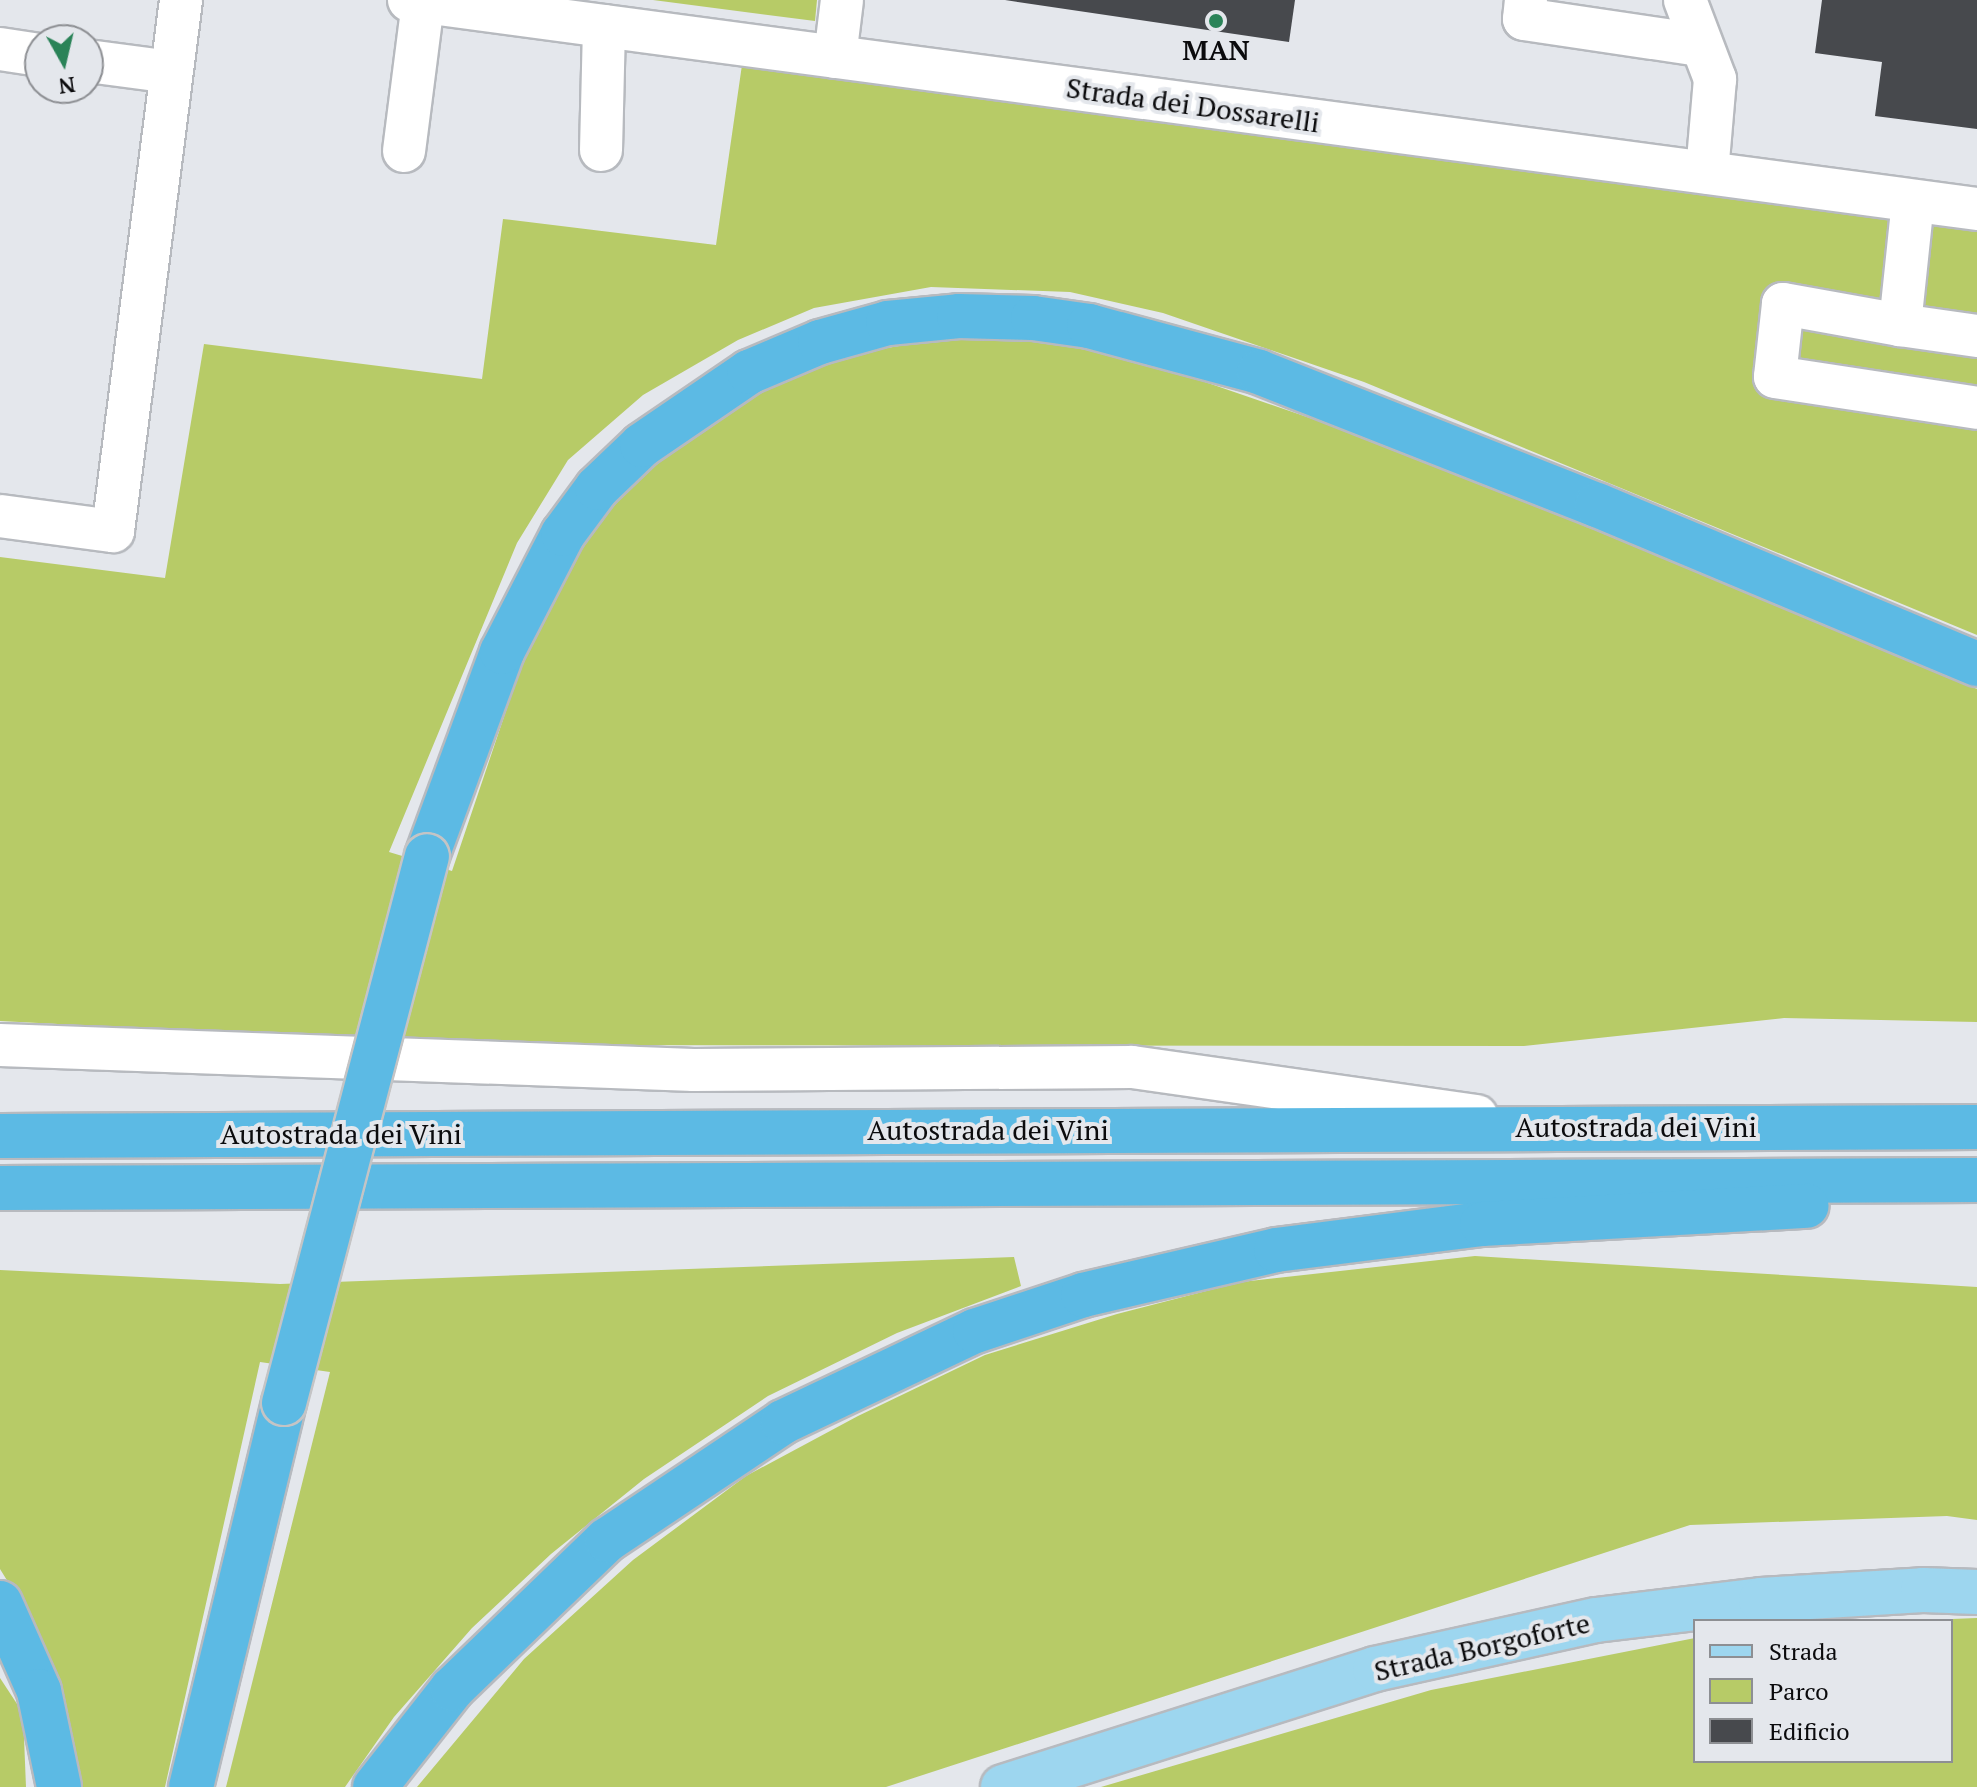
<!DOCTYPE html>
<style>
body{margin:0}
#map{position:relative;width:1977px;height:1787px;overflow:hidden;background:#e4e7ec;font-family:"PT Serif",serif}
div>[style]{position:absolute}
[style*='--x']{left:calc(var(--x)*1px);top:calc(var(--y)*1px);width:calc(var(--w)*1px);rotate:calc(var(--a)*1deg)}
.green>*{inset:0;background:#b7cb67}
.building>*{inset:0;background:#47494d}
.roads{filter:drop-shadow(2px 0 #b7babf) drop-shadow(-2px 0 #b7babf) drop-shadow(0 2px #b7babf) drop-shadow(0 -2px #b7babf)}
.minor>*{height:42px;margin:-21px;padding:0 21px;transform-origin:21px;border-radius:21px;background:#fff}
.major>*{height:44px;margin:-22px;padding:0 22px;transform-origin:22px;border-radius:22px;background:#9dd6ef}
.highway>*{height:44px;margin:-22px;padding:0 22px;transform-origin:22px;border-radius:22px;background:#5cbae4}
.bridges{filter:drop-shadow(2px 0 #c4c4c5) drop-shadow(-2px 0 #c4c4c5) drop-shadow(0 2px #c4c4c5) drop-shadow(0 -2px #c4c4c5)}
.highway-bridge>*{height:44px;margin:-22px;padding:0 22px;transform-origin:22px;border-radius:22px;background:#5cbae4}
.dots>*{width:22px;height:22px;translate:-50% -50%;box-sizing:border-box;border:4px solid #e4e7ec;border-radius:50%}
span{translate:-50% -50%;white-space:nowrap;text-align:center;line-height:1.15;-webkit-text-stroke:8px #e4e7ec;paint-order:stroke}
.poi-label{font-size:28px;color:#0b0b0d;font-weight:700}
.street-label{font-size:28px;color:#0b0b0d}
.legend{position:absolute;left:1693px;top:1619px;width:260px;height:144px;box-sizing:border-box;background:#e4e7ec;border:2px solid #8d8f93;margin:0;padding:10px 14px;list-style:none;font-size:24px;color:#0b0b0d}
.legend li{display:flex;align-items:center;gap:16px;height:40px}
.legend b{width:40px;border:2px solid #8d8f93}
.north{position:absolute;left:24px;top:24px;width:80px;height:80px;box-sizing:border-box;background:#e4e7ec;border:2px solid #8d8f93;border-radius:50%;rotate:172deg;font-size:22px;font-weight:700;line-height:32px;text-align:center;color:#0b0b0d}
.north::after{content:'';display:block;margin:auto;width:28px;height:36px;background:#2a8358;clip-path:polygon(50% 0,100% 100%,50% 72%,0 100%)}
</style>
<div id="map">
<div class="green">
<i style="clip-path:polygon(653px 0,817px 0,815px 21px)"></i>
<i style="clip-path:polygon(744px 51px,1977px 197px,1977px 635px,1364px 382px,1163px 313px,1070px 292px,931px 287px,814px 308px,738px 340px,643px 395px,568px 460px,517px 543px,389px 852px,452px 871px,541px 607px,581px 531px,640px 467px,767px 383px,835px 357px,922px 342px,993px 338px,1077px 346px,1173px 371px,1400px 449px,1977px 689px,1977px 1022px,1784px 1018px,1524px 1046px,466px 1045px,0 1021px,0 557px,165px 578px,204px 344px,482px 379px,503px 219px,716px 245px)"></i>
<i style="clip-path:polygon(1475px 1256px,1977px 1287px,1977px 1520px,1947px 1516px,1690px 1525px,886px 1787px,417px 1787px,524px 1659px,633px 1560px,746px 1476px,858px 1416px,985px 1355px,1117px 1314px,1241px 1282px)"></i>
<i style="clip-path:polygon(1014px 1257px,1021px 1286px,897px 1333px,768px 1396px,644px 1479px,551px 1554px,472px 1628px,394px 1717px,345px 1787px,226px 1787px,330px 1372px,260px 1362px,165px 1787px,79px 1787px,64px 1711px,34px 1624px,0 1569px,0 1270px,280px 1284px)"></i>
<i style="clip-path:polygon(1977px 1618px,1977px 1787px,1101px 1787px,1431px 1690px,1695px 1638px,1695px 1761px,1951px 1761px,1951px 1621px,1902px 1621px)"></i>
<i style="clip-path:polygon(0 1678px,23px 1713px,26px 1787px,0 1787px)"></i>
</div>
<div class="building">
<i style="clip-path:polygon(1005px 0,1295px 0,1289px 42px)"></i>
<i style="clip-path:polygon(1822px 0,1977px 0,1977px 129px,1875px 116px,1882px 62px,1815px 53px)"></i>
</div>
<div class="roads">
<div class="minor">
<i style="--x:409;--y:0;--w:1582;--a:7.59"></i>
<i style="--x:1526;--y:0;--w:19;--a:96"></i>
<i style="--x:1524;--y:19;--w:179;--a:8.4"></i>
<i style="--x:1685;--y:0;--w:85;--a:69.2"></i>
<i style="--x:1715;--y:79;--w:94;--a:94.9"></i>
<i style="--x:0;--y:49;--w:40;--a:8.5"></i>
<i style="--x:835;--y:57;--w:57;--a:-83"></i>
<i style="--x:88;--y:61;--w:84;--a:7.5"></i>
<i style="--x:601;--y:150;--w:124;--a:-88.6"></i>
<i style="--x:404;--y:151;--w:150;--a:-82.7"></i>
<i style="--x:1913;--y:201;--w:125;--a:96"></i>
<i style="--x:1900;--y:325;--w:78;--a:8.1"></i>
<i style="--x:1900;--y:325;--w:119;--a:-169.8"></i>
<i style="--x:1783;--y:304;--w:73;--a:96.3"></i>
<i style="--x:1775;--y:377;--w:204;--a:8.7"></i>
<i style="--x:0;--y:516;--w:114;--a:7.6"></i>
<i style="--x:113;--y:531;--w:535;--a:-82.7"></i>
<i style="--x:0;--y:1045;--w:694;--a:2.06"></i>
<i style="--x:694;--y:1070;--w:438;--a:-0.4"></i>
<i style="--x:1132;--y:1067;--w:348;--a:8.1"></i>
</div>
<div class="major">
<i style="--x:1003;--y:1787;--w:390;--a:-17.6"></i>
<i style="--x:1375;--y:1669;--w:226;--a:-12.5"></i>
<i style="--x:1596;--y:1620;--w:166;--a:-6.9"></i>
<i style="--x:1761;--y:1600;--w:162;--a:-3.5"></i>
<i style="--x:1923;--y:1590;--w:54;--a:2.1"></i>
</div>
<div class="highway">
<i style="--x:427;--y:856;--w:217;--a:-69.8"></i>
<i style="--x:502;--y:652;--w:133;--a:-62.7"></i>
<i style="--x:563;--y:534;--w:57;--a:-53.5"></i>
<i style="--x:597;--y:488;--w:62;--a:-43.7"></i>
<i style="--x:642;--y:445;--w:130;--a:-34.3"></i>
<i style="--x:749;--y:372;--w:77;--a:-22.9"></i>
<i style="--x:820;--y:342;--w:71;--a:-15.6"></i>
<i style="--x:888;--y:323;--w:71;--a:-5.6"></i>
<i style="--x:959;--y:316;--w:74;--a:1.5"></i>
<i style="--x:1033;--y:318;--w:57;--a:8.1"></i>
<i style="--x:1089;--y:326;--w:176;--a:15.1"></i>
<i style="--x:1259;--y:372;--w:363;--a:21.5"></i>
<i style="--x:1597;--y:505;--w:412;--a:22.7"></i>
<i style="--x:0;--y:1136;--w:1977;--a:-0.26"></i>
<i style="--x:0;--y:1188;--w:1977;--a:-0.23"></i>
<i style="--x:0;--y:1603;--w:96;--a:66.1"></i>
<i style="--x:39;--y:1691;--w:98;--a:78.2"></i>
<i style="--x:191;--y:1787;--w:395;--a:-76.4"></i>
<i style="--x:375;--y:1787;--w:125;--a:-51.8"></i>
<i style="--x:452;--y:1689;--w:215;--a:-43.9"></i>
<i style="--x:607;--y:1540;--w:212;--a:-33.8"></i>
<i style="--x:783;--y:1422;--w:212;--a:-25.4"></i>
<i style="--x:975;--y:1331;--w:114;--a:-18.4"></i>
<i style="--x:1083;--y:1295;--w:198;--a:-13.1"></i>
<i style="--x:1276;--y:1250;--w:208;--a:-7.2"></i>
<i style="--x:1482;--y:1224;--w:325;--a:-3.2"></i>
</div>
</div>
<div class="bridges">
<div class="highway-bridge">
<i style="--x:284;--y:1403;--w:565;--a:-75.35"></i>
</div>
</div>
<div class="dots">
<i style="left:1216px;top:21px;background:#2a8358"></i>
</div>
<div class="poi-label">
<span style="left:1216px;top:50px">MAN</span>
</div>
<div class="street-label">
<span style="left:1193px;top:105px;rotate:8deg">Strada dei Dossarelli</span>
<span style="left:1636px;top:1127px">Autostrada dei Vini</span>
<span style="left:988px;top:1130px">Autostrada dei Vini</span>
<span style="left:341px;top:1134px">Autostrada dei Vini</span>
<span style="left:1482px;top:1647px;rotate:-13deg">Strada Borgoforte</span>
</div>
<ul class="legend">
<li><b style="height:10px;background:#9dd6ef"></b>Strada</li>
<li><b style="height:22px;background:#b7cb67"></b>Parco</li>
<li><b style="height:22px;background:#47494d"></b>Edificio</li>
</ul>
<div class="north">N</div>
</div>
